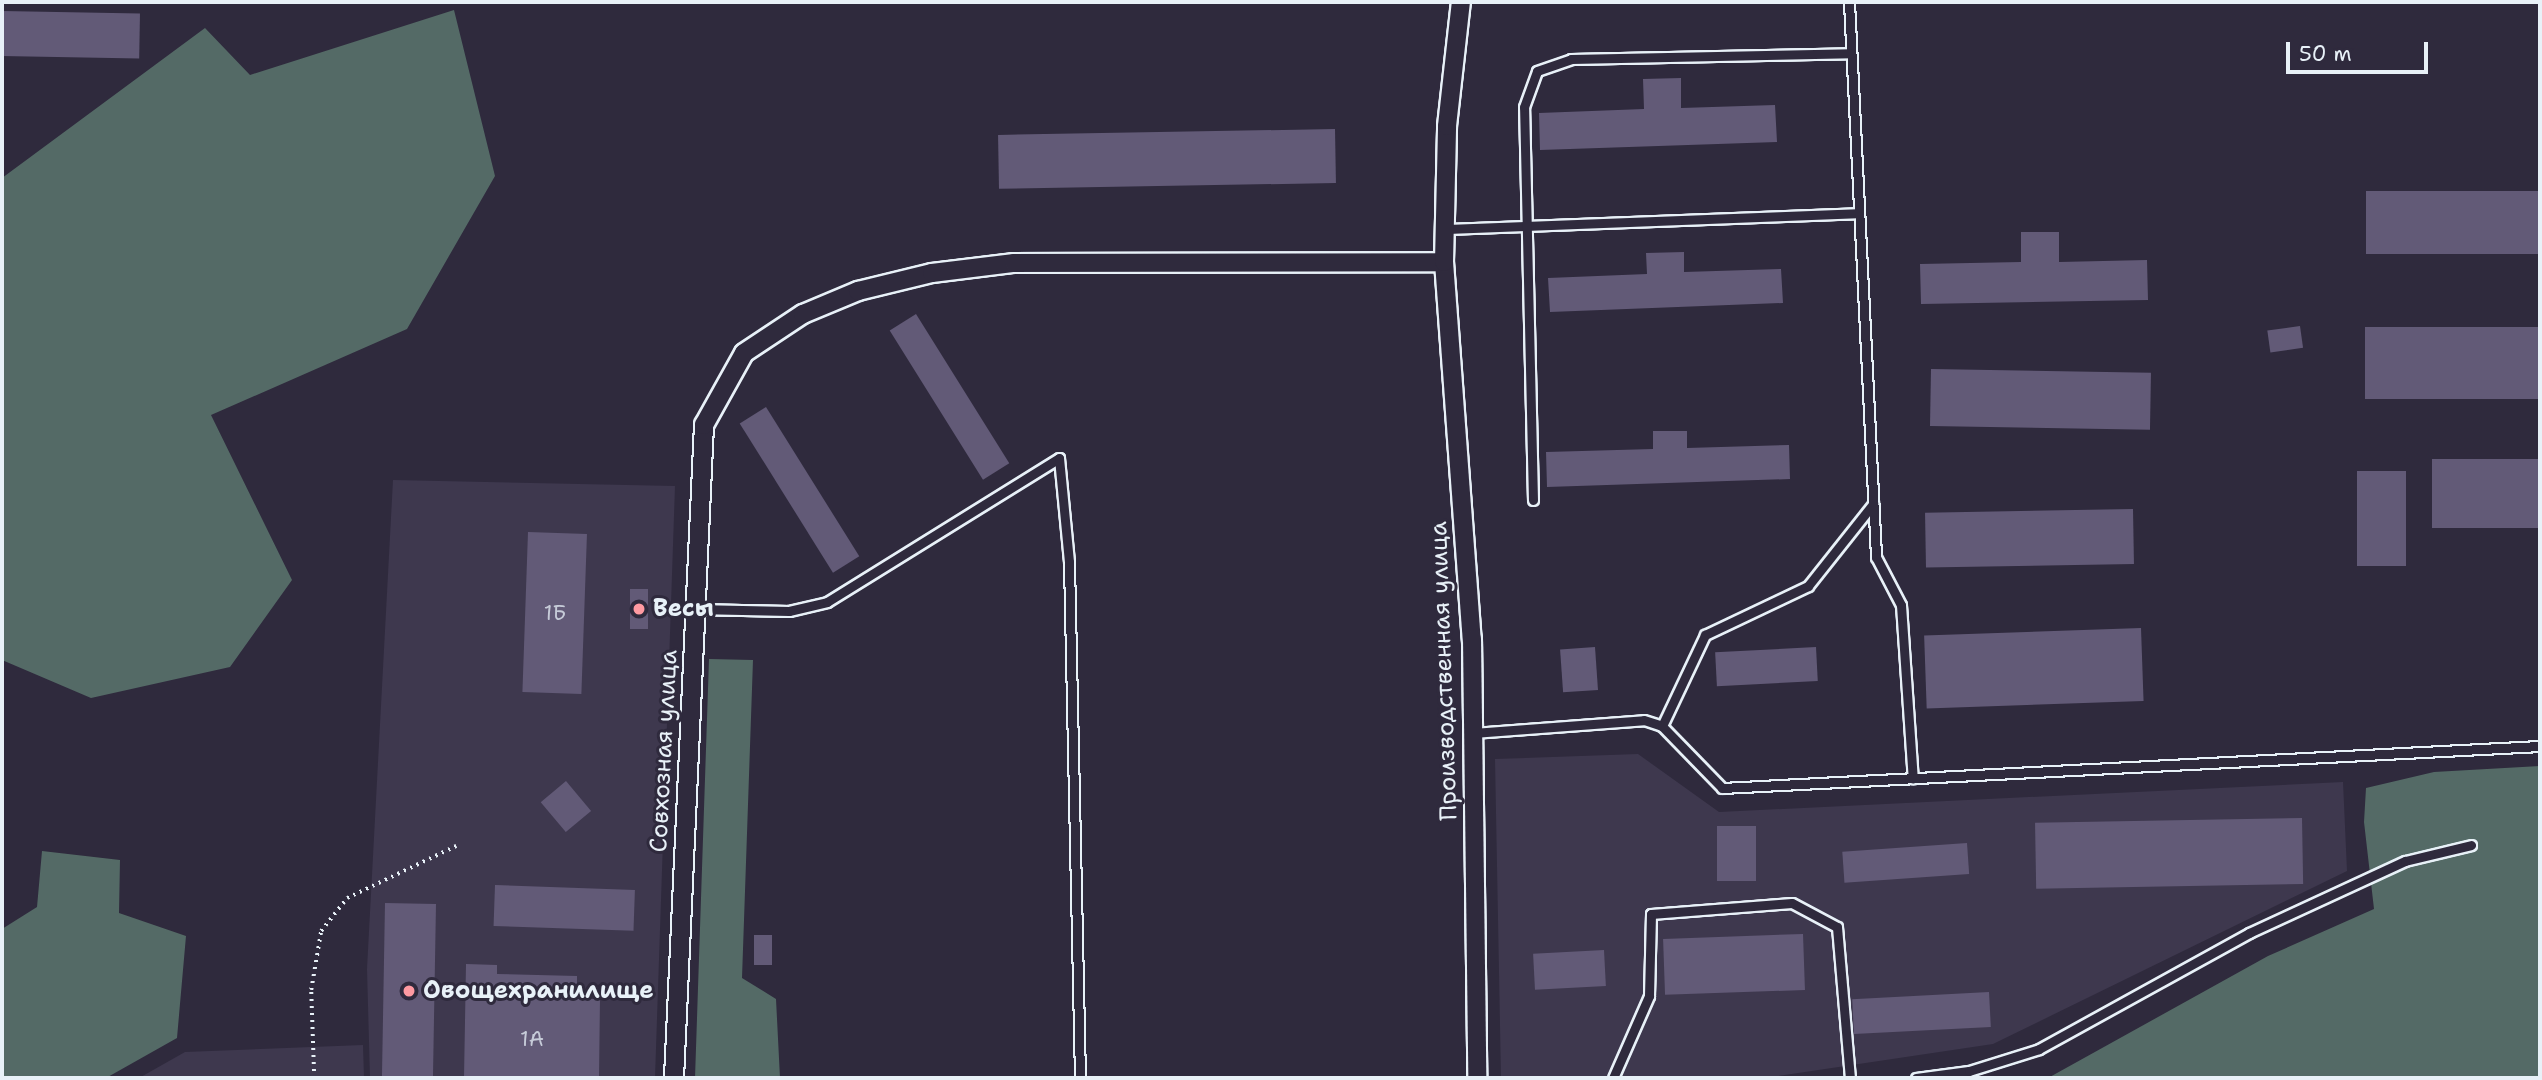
<!DOCTYPE html>
<meta charset="utf-8">
<style>
body{margin:0}
#map{position:relative;width:2542px;height:1080px;overflow:hidden;background:#2f2a3d;font-family:"Shantell Sans",sans-serif}
div>[style]{position:absolute}
[style*='--x']{left:calc(var(--x)*1px);top:calc(var(--y)*1px);width:calc(var(--w)*1px);rotate:calc(var(--a)*1deg)}
.built>*{inset:0;background:#3e384e}
.green>*{inset:0;background:#546a66}
.building>*{inset:0;background:#625a77;transform-origin:0 0}
.path>*{height:3.5px;margin-top:-1.75px;transform-origin:0;background:repeating-linear-gradient(90deg,#e8f1f8 0 2px,transparent 0 7px)}
.roads{filter:drop-shadow(2px 0 #e8f1f8) drop-shadow(-2px 0 #e8f1f8) drop-shadow(0 2px #e8f1f8) drop-shadow(0 -2px #e8f1f8)}
.lane>*{height:9px;margin:-4.5px;padding:0 4.5px;transform-origin:4.5px;border-radius:4.5px;background:#2f2a3d}
.street>*{height:18px;margin:-9px;padding:0 9px;transform-origin:9px;border-radius:9px;background:#2f2a3d}
.dots>*{width:19px;height:19px;translate:-50% -50%;box-sizing:border-box;border:4px solid #2f2a3d;border-radius:50%}
span{translate:-50% -50%;white-space:nowrap;text-align:center;line-height:1.15;-webkit-text-stroke:6px #2f2a3d;paint-order:stroke}
.number-label{font-size:21px;color:#c6cbd8}
.number-label span{-webkit-text-stroke-width:0}
.poi-label{font-size:24px;color:#e8f1f8;font-weight:700}
.left{translate:0 -50%;text-align:left}
.street-label{font-size:24px;color:#e8f1f8}
.frame{position:absolute;inset:0;border:4px solid #e8f1f8;pointer-events:none}
.scale{position:absolute;left:2286px;top:42px;width:142px;height:32px;box-sizing:border-box;border:4px solid #e8f1f8;border-top:0;padding-left:9px;font-size:21px;line-height:24px;white-space:nowrap;color:#e8f1f8;-webkit-text-stroke:5px #2f2a3d;paint-order:stroke}
</style>
<div id="map">
<div class="built">
<i style="clip-path:polygon(393px 480px,675px 486px,655px 1078px,370px 1078px,367px 969px)"></i>
<i style="clip-path:polygon(1638px 754px,1719px 812px,2343px 782px,2347px 871px,1993px 1044px,1765px 1078px,1501px 1078px,1495px 759px)"></i>
<i style="clip-path:polygon(363px 1045px,364px 1078px,139px 1078px,185px 1052px)"></i>
</div>
<div class="green">
<i style="clip-path:polygon(454px 10px,495px 176px,407px 329px,211px 415px,292px 580px,230px 667px,91px 698px,2px 660px,2px 178px,205px 28px,250px 75px)"></i>
<i style="clip-path:polygon(709px 659px,753px 660px,742px 978px,776px 999px,780px 1078px,695px 1078px)"></i>
<i style="clip-path:polygon(2540px 766px,2540px 1078px,2048px 1078px,2268px 956px,2374px 909px,2364px 822px,2366px 788px,2434px 772px)"></i>
<i style="clip-path:polygon(42px 851px,120px 860px,119px 913px,186px 936px,177px 1038px,106px 1078px,2px 1078px,2px 929px,37px 907px)"></i>
</div>
<div class="building">
<i style="left:2px;top:11px;width:138px;height:45px;rotate:1deg"></i>
<i style="clip-path:polygon(1681px 78px,1681px 108px,1775px 105px,1777px 142px,1540px 150px,1539px 113px,1644px 109px,1643px 79px)"></i>
<i style="left:1335px;top:129px;width:54px;height:337px;rotate:89deg"></i>
<i style="left:2540px;top:191px;width:63px;height:174px;rotate:90deg"></i>
<i style="clip-path:polygon(2021px 232px,2059px 232px,2059px 262px,2147px 260px,2148px 300px,1921px 304px,1920px 264px,2021px 262px)"></i>
<i style="clip-path:polygon(1684px 252px,1684px 272px,1781px 269px,1783px 303px,1550px 312px,1548px 278px,1647px 274px,1646px 253px)"></i>
<i style="left:916px;top:314px;width:176px;height:31px;rotate:58deg"></i>
<i style="left:2300px;top:326px;width:22px;height:33px;rotate:82deg"></i>
<i style="left:2540px;top:327px;width:72px;height:175px;rotate:90deg"></i>
<i style="left:1931px;top:369px;width:220px;height:57px;rotate:1deg"></i>
<i style="left:766px;top:407px;width:176px;height:31px;rotate:58deg"></i>
<i style="clip-path:polygon(1653px 431px,1687px 431px,1687px 448px,1789px 445px,1790px 479px,1547px 487px,1546px 452px,1653px 449px)"></i>
<i style="left:2540px;top:459px;width:69px;height:108px;rotate:90deg"></i>
<i style="left:2357px;top:471px;width:49px;height:95px"></i>
<i style="left:2133px;top:509px;width:55px;height:208px;rotate:89deg"></i>
<i style="left:528px;top:532px;width:59px;height:160px;rotate:2deg"></i>
<i style="left:630px;top:589px;width:18px;height:40px"></i>
<i style="left:2141px;top:628px;width:73px;height:217px;rotate:88deg"></i>
<i style="left:1595px;top:647px;width:43px;height:35px;rotate:86deg"></i>
<i style="left:1816px;top:647px;width:34px;height:101px;rotate:87deg"></i>
<i style="left:566px;top:781px;width:39px;height:33px;rotate:50deg"></i>
<i style="left:2302px;top:818px;width:66px;height:267px;rotate:89deg"></i>
<i style="left:1717px;top:826px;width:39px;height:55px"></i>
<i style="left:1967px;top:843px;width:31px;height:125px;rotate:86deg"></i>
<i style="left:495px;top:885px;width:140px;height:41px;rotate:2deg"></i>
<i style="left:385px;top:903px;width:51px;height:175px;rotate:1deg"></i>
<i style="left:1803px;top:934px;width:56px;height:140px;rotate:88deg"></i>
<i style="left:754px;top:935px;width:18px;height:30px"></i>
<i style="left:1604px;top:950px;width:36px;height:71px;rotate:87deg"></i>
<i style="clip-path:polygon(466px 964px,497px 965px,497px 974px,577px 976px,577px 999px,600px 999px,599px 1078px,464px 1078px)"></i>
<i style="left:1989px;top:992px;width:35px;height:137px;rotate:87deg"></i>
</div>
<div class="path">
<i style="--x:314;--y:1078;--w:88;--a:-92"></i>
<i style="--x:311;--y:990;--w:60;--a:-80.4"></i>
<i style="--x:321;--y:931;--w:42;--a:-51.8"></i>
<i style="--x:347;--y:898;--w:121;--a:-25.5"></i>
</div>
<div class="roads">
<div class="lane">
<i style="--x:1849;--y:2;--w:556;--a:87.21"></i>
<i style="--x:1876;--y:557;--w:54;--a:62.5"></i>
<i style="--x:1901;--y:605;--w:174;--a:86.1"></i>
<i style="--x:1445;--y:229;--w:414;--a:-2.2"></i>
<i style="--x:1533;--y:500;--w:393;--a:-91.3"></i>
<i style="--x:1524;--y:107;--w:38;--a:-70"></i>
<i style="--x:1537;--y:71;--w:36;--a:-19"></i>
<i style="--x:1571;--y:59;--w:280;--a:-1.2"></i>
<i style="--x:695;--y:609;--w:94;--a:1.2"></i>
<i style="--x:789;--y:611;--w:39;--a:-13"></i>
<i style="--x:827;--y:602;--w:273;--a:-31.8"></i>
<i style="--x:1059;--y:458;--w:104;--a:84.5"></i>
<i style="--x:1069;--y:562;--w:516;--a:88.78"></i>
<i style="--x:1662;--y:726;--w:101;--a:-64.7"></i>
<i style="--x:1705;--y:635;--w:114;--a:-25.4"></i>
<i style="--x:1808;--y:586;--w:105;--a:-51.6"></i>
<i style="--x:1473;--y:733;--w:171;--a:-4.3"></i>
<i style="--x:1644;--y:720;--w:19;--a:18"></i>
<i style="--x:1662;--y:726;--w:86;--a:45.9"></i>
<i style="--x:1722;--y:788;--w:819;--a:-2.94"></i>
<i style="--x:1613;--y:1078;--w:90;--a:-66.3"></i>
<i style="--x:1649;--y:996;--w:82;--a:-88.6"></i>
<i style="--x:1651;--y:914;--w:141;--a:-4.5"></i>
<i style="--x:1792;--y:903;--w:51;--a:28.1"></i>
<i style="--x:1837;--y:927;--w:152;--a:85.1"></i>
<i style="--x:1916;--y:1078;--w:53;--a:-7.5"></i>
<i style="--x:1969;--y:1071;--w:73;--a:-17.4"></i>
<i style="--x:2039;--y:1049;--w:240;--a:-28.9"></i>
<i style="--x:2249;--y:933;--w:172;--a:-24.8"></i>
<i style="--x:2405;--y:861;--w:68;--a:-13.6"></i>
</div>
<div class="street">
<i style="--x:1444;--y:262;--w:378;--a:85.8"></i>
<i style="--x:1472;--y:639;--w:439;--a:89.3"></i>
<i style="--x:674;--y:1078;--w:654;--a:-87.37"></i>
<i style="--x:704;--y:425;--w:82;--a:-60.9"></i>
<i style="--x:744;--y:353;--w:71;--a:-33.5"></i>
<i style="--x:803;--y:314;--w:60;--a:-22.7"></i>
<i style="--x:858;--y:291;--w:76;--a:-13.7"></i>
<i style="--x:932;--y:273;--w:83;--a:-7"></i>
<i style="--x:1014;--y:263;--w:430;--a:-0.1"></i>
<i style="--x:1444;--y:262;--w:136;--a:-88.7"></i>
<i style="--x:1447;--y:126;--w:125;--a:-83.6"></i>
</div>
</div>
<div class="dots">
<i style="left:639px;top:609px;background:#ff9aa2"></i>
<i style="left:409px;top:991px;background:#ff9aa2"></i>
</div>
<div class="number-label">
<span style="left:555px;top:613px">1Б</span>
<span style="left:532px;top:1039px">1А</span>
</div>
<div class="poi-label">
<span class="left" style="left:653px;top:609px">Весы</span>
<span class="left" style="left:423px;top:991px">Овощехранилище</span>
</div>
<div class="street-label">
<span style="left:1444px;top:671px;rotate:-92deg">Производственная улица</span>
<span style="left:664px;top:751px;rotate:-87deg">Совхозная улица</span>
</div>
<div class="frame"></div>
<div class="scale">50 m</div>
</div>
